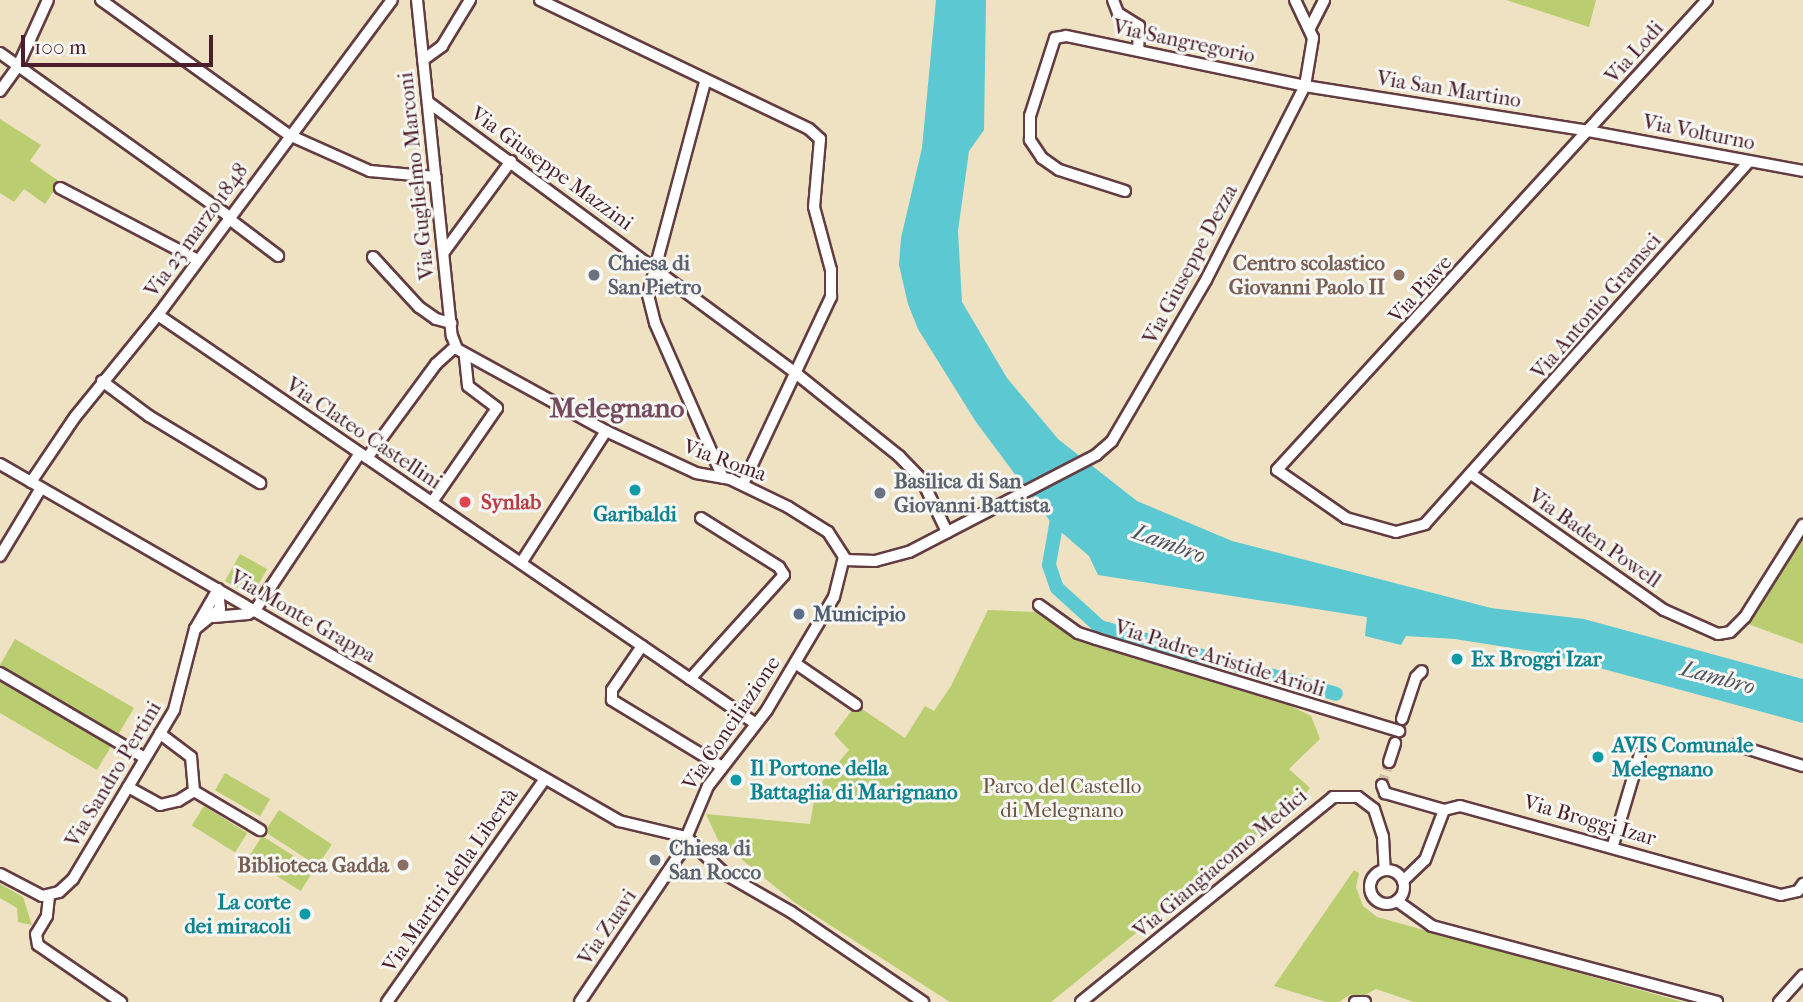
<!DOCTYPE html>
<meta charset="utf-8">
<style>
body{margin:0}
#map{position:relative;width:1803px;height:1002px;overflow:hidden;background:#eee2c3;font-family:"IM FELL French Canon",serif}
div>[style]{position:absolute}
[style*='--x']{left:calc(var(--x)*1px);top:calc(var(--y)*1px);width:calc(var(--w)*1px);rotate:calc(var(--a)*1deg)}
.green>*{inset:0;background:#bacd71;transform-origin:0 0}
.water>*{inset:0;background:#5bc8d2}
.canal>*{height:14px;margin:-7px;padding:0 7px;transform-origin:7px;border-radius:7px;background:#5bc8d2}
.minor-tunnel>*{height:10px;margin-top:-5px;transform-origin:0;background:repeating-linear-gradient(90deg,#cdbba5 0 10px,transparent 0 15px)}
.roads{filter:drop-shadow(2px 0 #633c42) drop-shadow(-2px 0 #633c42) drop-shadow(0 2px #633c42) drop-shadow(0 -2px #633c42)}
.minor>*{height:10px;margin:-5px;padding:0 5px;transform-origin:5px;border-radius:5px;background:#fff}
.minor>.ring{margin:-5px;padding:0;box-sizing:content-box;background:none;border:10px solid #fff;border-radius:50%}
.dots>*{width:19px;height:19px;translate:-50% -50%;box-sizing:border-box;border:4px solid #f6f6f2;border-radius:50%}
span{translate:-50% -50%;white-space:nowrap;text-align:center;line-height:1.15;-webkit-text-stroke:6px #f6f6f2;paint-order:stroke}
.street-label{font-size:21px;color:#4a1f2b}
.worship-label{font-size:21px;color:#5b616d;font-weight:700}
.left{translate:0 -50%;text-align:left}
.education-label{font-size:21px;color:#785e54;font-weight:700}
.right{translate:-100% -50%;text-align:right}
.health-label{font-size:21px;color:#be3a42;font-weight:700}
.culture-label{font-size:21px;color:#0d838f;font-weight:700}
.service-label{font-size:21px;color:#4e5e75;font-weight:700}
.park-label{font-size:21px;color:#6c5340}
.water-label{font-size:23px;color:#4f525d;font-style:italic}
.district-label{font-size:28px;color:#754b5e;font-weight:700}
.scale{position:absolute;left:21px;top:35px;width:192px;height:32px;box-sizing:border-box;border:4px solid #4a1f2b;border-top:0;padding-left:9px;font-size:21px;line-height:24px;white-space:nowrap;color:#4a1f2b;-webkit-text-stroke:5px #f6f6f2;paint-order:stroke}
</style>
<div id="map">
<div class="green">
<i style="clip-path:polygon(1506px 0,1596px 0,1589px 27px)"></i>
<i style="clip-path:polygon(0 119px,41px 145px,30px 161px,60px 182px,45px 204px,24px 189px,14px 202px,0 193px)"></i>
<i style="clip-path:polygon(1803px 535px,1803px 644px,1748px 624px)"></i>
<i style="left:240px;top:554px;width:31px;height:31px;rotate:29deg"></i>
<i style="clip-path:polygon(988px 610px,1036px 612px,1081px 642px,1291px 706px,1311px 716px,1320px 739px,1289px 769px,1310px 788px,1300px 800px,1051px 1002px,950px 1002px,794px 902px,718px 840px,706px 814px,810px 824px,816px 789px,849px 750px,834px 734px,856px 705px,905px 738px,925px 706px,934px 711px,951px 686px)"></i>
<i style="clip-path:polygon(15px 639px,134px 708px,97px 770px,0 713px,0 665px)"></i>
<i style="left:225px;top:773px;width:52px;height:20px;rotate:30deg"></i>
<i style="left:204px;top:806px;width:51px;height:23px;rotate:32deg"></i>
<i style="left:279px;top:810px;width:63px;height:26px;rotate:33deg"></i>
<i style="left:262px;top:836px;width:62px;height:26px;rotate:32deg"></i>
<i style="clip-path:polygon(1354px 870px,1359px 873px,1356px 887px,1363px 906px,1377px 917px,1683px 1002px,1414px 1002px,1376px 989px,1361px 997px,1351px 994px,1339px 1002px,1326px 1002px,1274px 986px)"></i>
<i style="clip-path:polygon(0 884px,23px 897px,32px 925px,18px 922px,17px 908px,0 898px)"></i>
</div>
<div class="water">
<i style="clip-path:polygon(936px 0,986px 0,984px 130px,969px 151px,958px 231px,962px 302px,1007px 378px,1058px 439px,1137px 501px,1232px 541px,1491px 608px,1584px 619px,1803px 679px,1803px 723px,1544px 653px,1455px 639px,1406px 636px,1401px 645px,1365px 636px,1367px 617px,1098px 575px,1089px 556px,1053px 525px,976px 422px,918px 329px,908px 304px,899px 265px,901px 238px,922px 148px)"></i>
</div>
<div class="canal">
<i style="--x:1059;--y:508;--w:58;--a:100"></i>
<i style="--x:1049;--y:565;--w:24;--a:71"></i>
<i style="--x:1057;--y:588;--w:58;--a:42.2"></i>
<i style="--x:1100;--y:627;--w:245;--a:15.8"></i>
</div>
<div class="minor-tunnel">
<i style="--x:1382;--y:785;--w:24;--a:-73"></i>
</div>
<div class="roads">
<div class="minor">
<i style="--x:101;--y:0;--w:231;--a:35.7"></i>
<i style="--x:289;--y:135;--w:89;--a:24"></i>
<i style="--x:370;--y:171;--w:66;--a:5.2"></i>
<i style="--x:417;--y:0;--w:338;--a:84.1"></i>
<i style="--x:452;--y:336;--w:14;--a:69"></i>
<i style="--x:457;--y:349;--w:170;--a:28.8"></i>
<i style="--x:606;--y:431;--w:99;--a:25"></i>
<i style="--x:696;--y:473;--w:35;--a:10"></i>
<i style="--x:730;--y:479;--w:64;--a:25.8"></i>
<i style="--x:788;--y:507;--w:47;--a:32"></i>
<i style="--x:828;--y:532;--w:30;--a:57"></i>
<i style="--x:844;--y:557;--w:41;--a:104"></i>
<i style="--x:834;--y:597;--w:131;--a:120.7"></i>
<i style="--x:767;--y:710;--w:96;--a:127.8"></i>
<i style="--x:708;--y:786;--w:75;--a:112.8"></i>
<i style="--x:679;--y:855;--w:177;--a:124"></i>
<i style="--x:540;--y:0;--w:298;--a:25.6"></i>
<i style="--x:809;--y:129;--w:15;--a:42"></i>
<i style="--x:820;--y:139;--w:68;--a:95"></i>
<i style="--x:814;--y:207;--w:65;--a:74.9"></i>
<i style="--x:831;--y:270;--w:27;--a:90"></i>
<i style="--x:831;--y:297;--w:207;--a:115.2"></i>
<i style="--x:1113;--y:0;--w:14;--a:69"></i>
<i style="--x:1118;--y:13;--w:25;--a:32"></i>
<i style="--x:1139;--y:26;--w:23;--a:92"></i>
<i style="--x:1707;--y:0;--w:637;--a:132.46"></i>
<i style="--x:1277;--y:470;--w:84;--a:34.8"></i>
<i style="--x:1346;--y:518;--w:52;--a:15.6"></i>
<i style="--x:1396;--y:532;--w:30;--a:-15"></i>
<i style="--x:1425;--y:524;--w:486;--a:-48.2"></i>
<i style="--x:1310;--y:28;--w:31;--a:-63"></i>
<i style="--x:0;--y:53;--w:282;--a:35.5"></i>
<i style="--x:423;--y:60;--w:24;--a:-36"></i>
<i style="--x:442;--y:46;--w:54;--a:-58.7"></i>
<i style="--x:705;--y:82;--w:220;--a:105"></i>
<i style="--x:648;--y:295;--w:29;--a:76"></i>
<i style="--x:655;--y:323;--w:169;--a:66.3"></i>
<i style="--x:0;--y:91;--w:31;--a:-54"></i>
<i style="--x:18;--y:66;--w:72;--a:-65.6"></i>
<i style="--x:428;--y:102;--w:453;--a:36.4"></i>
<i style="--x:793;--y:371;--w:136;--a:38.7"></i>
<i style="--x:899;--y:456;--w:33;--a:46"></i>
<i style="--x:922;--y:480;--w:58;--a:64.3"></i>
<i style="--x:60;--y:188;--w:156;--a:27.6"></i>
<i style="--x:1125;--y:191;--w:69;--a:-162.3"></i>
<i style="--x:1059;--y:170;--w:21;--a:-145"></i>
<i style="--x:1042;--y:158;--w:22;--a:-124"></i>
<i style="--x:1030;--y:140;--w:24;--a:-90"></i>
<i style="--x:1030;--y:116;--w:82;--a:-72.2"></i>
<i style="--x:1055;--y:38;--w:11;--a:-10"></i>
<i style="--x:1066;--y:36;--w:244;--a:11.8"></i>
<i style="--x:1305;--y:86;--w:287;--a:9"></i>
<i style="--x:1588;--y:131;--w:219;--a:10.5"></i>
<i style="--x:228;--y:218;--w:63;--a:37.2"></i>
<i style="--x:444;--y:252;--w:113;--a:-53.6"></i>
<i style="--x:373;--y:257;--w:68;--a:47.4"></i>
<i style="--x:419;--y:307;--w:21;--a:35"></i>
<i style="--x:436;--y:319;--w:16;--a:15"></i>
<i style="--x:158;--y:315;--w:724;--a:34.37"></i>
<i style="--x:102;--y:381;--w:59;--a:36.7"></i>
<i style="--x:149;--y:416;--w:130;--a:31.1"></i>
<i style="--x:367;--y:458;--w:117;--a:-53.7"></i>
<i style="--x:436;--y:364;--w:25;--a:-42"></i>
<i style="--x:0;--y:464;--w:715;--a:29.97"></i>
<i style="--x:619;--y:821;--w:69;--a:13.4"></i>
<i style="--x:686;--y:837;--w:54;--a:43.5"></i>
<i style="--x:725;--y:874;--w:76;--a:29.9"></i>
<i style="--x:791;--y:912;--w:160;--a:34.3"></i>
<i style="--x:1471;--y:474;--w:236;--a:35.2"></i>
<i style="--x:1664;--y:610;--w:59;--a:24"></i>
<i style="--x:1718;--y:634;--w:12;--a:-9"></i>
<i style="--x:1730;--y:632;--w:21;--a:-45"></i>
<i style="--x:1745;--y:617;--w:109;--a:-57.8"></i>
<i style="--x:31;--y:482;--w:78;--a:-55.9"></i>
<i style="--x:75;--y:417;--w:132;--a:-50.9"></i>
<i style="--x:158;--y:315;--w:392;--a:-53.4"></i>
<i style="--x:432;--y:502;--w:114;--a:-55.3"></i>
<i style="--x:497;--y:408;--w:36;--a:-143"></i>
<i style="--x:468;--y:386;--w:30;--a:-96"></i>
<i style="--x:0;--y:556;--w:79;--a:-58.9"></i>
<i style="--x:845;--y:560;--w:30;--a:2"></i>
<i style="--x:875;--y:561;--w:35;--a:-15"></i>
<i style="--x:909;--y:552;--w:211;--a:-27.4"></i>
<i style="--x:1096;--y:455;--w:21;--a:-41"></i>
<i style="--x:1112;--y:441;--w:186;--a:-59.7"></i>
<i style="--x:1206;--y:280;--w:218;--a:-63"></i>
<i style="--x:1305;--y:86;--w:49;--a:-80.5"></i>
<i style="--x:1313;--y:38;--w:42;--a:-115.3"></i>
<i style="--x:521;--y:563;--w:157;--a:-57.2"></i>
<i style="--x:1039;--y:605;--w:48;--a:35.7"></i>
<i style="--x:1078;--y:633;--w:19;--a:18"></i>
<i style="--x:1096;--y:639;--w:317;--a:16.9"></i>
<i style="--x:214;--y:617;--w:34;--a:-5"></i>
<i style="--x:248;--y:614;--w:9;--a:-32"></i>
<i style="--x:256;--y:609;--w:187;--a:-56.3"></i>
<i style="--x:195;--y:629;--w:46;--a:-60.1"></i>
<i style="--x:642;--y:646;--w:53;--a:124.3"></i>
<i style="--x:612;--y:690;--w:10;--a:90"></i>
<i style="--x:612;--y:700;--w:129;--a:31.3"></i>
<i style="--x:795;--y:663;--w:74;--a:34.5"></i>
<i style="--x:0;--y:673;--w:168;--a:30.4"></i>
<i style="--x:690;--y:679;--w:140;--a:-47.9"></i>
<i style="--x:784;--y:575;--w:9;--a:-122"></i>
<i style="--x:779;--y:567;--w:92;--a:-147.9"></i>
<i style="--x:1402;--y:719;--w:44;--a:-71.6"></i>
<i style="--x:1416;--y:677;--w:8;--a:-45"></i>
<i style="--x:1736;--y:745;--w:70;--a:17.4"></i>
<i style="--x:1389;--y:762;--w:20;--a:-72"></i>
<i style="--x:1382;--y:785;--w:9;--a:69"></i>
<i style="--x:1385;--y:793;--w:61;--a:16.1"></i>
<i style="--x:128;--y:787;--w:37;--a:29"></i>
<i style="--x:160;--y:805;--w:18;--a:-13"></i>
<i style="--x:178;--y:801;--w:19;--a:-32"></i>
<i style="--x:194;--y:791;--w:34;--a:-95"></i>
<i style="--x:191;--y:757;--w:39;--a:-143"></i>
<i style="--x:194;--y:791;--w:77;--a:30.6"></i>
<i style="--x:1613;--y:845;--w:95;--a:-73.5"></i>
<i class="ring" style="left:1370px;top:870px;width:24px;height:24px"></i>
<i style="--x:0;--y:874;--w:47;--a:27.6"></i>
<i style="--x:42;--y:896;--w:17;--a:-13"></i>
<i style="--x:59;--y:892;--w:19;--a:-43"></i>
<i style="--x:73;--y:879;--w:197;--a:-59.1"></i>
<i style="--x:174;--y:710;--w:84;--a:-75.5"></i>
<i style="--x:195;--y:629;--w:32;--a:-39"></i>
<i style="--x:220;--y:609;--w:20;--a:-96"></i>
<i style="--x:1403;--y:881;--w:30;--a:-44"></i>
<i style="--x:1425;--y:860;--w:53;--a:-69.2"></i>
<i style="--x:1444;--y:810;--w:16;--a:-14"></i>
<i style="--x:1460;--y:806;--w:333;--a:15.5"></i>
<i style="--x:1781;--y:895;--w:17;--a:-13"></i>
<i style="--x:1798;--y:891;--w:9;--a:-54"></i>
<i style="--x:49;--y:896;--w:20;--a:96"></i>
<i style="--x:47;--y:916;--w:21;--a:121"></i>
<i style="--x:36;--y:934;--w:11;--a:80"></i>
<i style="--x:38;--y:945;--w:101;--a:34.5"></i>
<i style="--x:1397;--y:901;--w:43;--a:35.5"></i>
<i style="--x:1432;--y:926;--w:295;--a:14.9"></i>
<i style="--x:387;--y:1002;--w:272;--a:-54.7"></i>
<i style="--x:1081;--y:1002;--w:325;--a:-39.1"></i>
<i style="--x:1333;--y:797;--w:25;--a:0"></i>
<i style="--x:1358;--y:797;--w:20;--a:37"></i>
<i style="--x:1374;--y:809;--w:29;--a:72"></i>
<i style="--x:1383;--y:837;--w:33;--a:87"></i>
<i style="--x:1355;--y:1002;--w:10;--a:0"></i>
<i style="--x:1779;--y:1002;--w:36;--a:-48"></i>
</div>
</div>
<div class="dots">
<i style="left:594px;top:275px;background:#6b7280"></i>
<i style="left:1399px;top:275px;background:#8d6e63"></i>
<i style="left:635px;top:490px;background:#0f9aa8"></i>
<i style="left:880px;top:493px;background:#6b7280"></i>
<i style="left:465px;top:502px;background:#e0444e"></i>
<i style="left:799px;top:614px;background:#5c6f8a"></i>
<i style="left:1457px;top:659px;background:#0f9aa8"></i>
<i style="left:1598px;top:757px;background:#0f9aa8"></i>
<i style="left:736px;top:780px;background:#0f9aa8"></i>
<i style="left:655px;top:860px;background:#6b7280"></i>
<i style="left:403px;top:865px;background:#8d6e63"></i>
<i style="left:305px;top:914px;background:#0f9aa8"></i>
</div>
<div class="street-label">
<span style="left:1184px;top:41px;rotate:12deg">Via Sangregorio</span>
<span style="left:1634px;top:52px;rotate:-48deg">Via Lodi</span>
<span style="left:1449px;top:89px;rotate:9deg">Via San Martino</span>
<span style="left:1699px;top:132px;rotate:11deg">Via Volturno</span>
<span style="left:552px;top:168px;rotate:36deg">Via Giuseppe Mazzini</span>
<span style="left:416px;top:176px;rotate:-96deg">Via Guglielmo Marconi</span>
<span style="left:196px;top:230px;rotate:-54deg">Via 23 marzo 1848</span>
<span style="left:1190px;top:264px;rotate:-62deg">Via Giuseppe Dezza</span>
<span style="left:1420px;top:289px;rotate:-48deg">Via Piave</span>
<span style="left:1596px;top:306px;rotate:-49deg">Via Antonio Gramsci</span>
<span style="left:364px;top:433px;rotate:34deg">Via Clateo Castellini</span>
<span style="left:725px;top:460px;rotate:20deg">Via Roma</span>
<span style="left:1595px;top:538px;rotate:35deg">Via Baden Powell</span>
<span style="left:303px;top:616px;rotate:30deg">Via Monte Grappa</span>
<span style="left:1220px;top:658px;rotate:17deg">Via Padre Aristide Arioli</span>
<span style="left:731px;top:723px;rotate:-56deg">Via Conciliazione</span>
<span style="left:113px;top:774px;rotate:-59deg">Via Sandro Pertini</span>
<span style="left:1590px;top:820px;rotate:16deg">Via Broggi Izar</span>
<span style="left:1220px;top:863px;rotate:-40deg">Via Giangiacomo Medici</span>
<span style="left:450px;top:880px;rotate:-55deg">Via Martiri della Libertà</span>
<span style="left:607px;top:927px;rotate:-56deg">Via Zuavi</span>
</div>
<div class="worship-label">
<span class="left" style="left:608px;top:275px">Chiesa di<br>San Pietro</span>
<span class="left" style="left:894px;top:493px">Basilica di San<br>Giovanni Battista</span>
<span class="left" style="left:669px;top:860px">Chiesa di<br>San Rocco</span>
</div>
<div class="education-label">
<span class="right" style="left:1385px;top:275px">Centro scolastico<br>Giovanni Paolo II</span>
<span class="right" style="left:389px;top:865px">Biblioteca Gadda</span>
</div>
<div class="health-label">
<span class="left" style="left:481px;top:502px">Synlab</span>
</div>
<div class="culture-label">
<span style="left:635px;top:514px">Garibaldi</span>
<span class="left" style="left:1471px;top:659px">Ex Broggi Izar</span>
<span class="left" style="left:1612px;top:757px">AVIS Comunale<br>Melegnano</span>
<span class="left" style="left:750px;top:780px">Il Portone della<br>Battaglia di Marignano</span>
<span class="right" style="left:291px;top:914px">La corte<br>dei miracoli</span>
</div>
<div class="service-label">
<span class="left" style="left:813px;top:614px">Municipio</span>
</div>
<div class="park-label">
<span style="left:1062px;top:798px">Parco del Castello<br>di Melegnano</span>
</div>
<div class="water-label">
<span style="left:1169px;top:544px;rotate:20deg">Lambro</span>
<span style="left:1718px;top:678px;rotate:15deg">Lambro</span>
</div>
<div class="district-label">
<span style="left:617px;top:408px">Melegnano</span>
</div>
<div class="scale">100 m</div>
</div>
